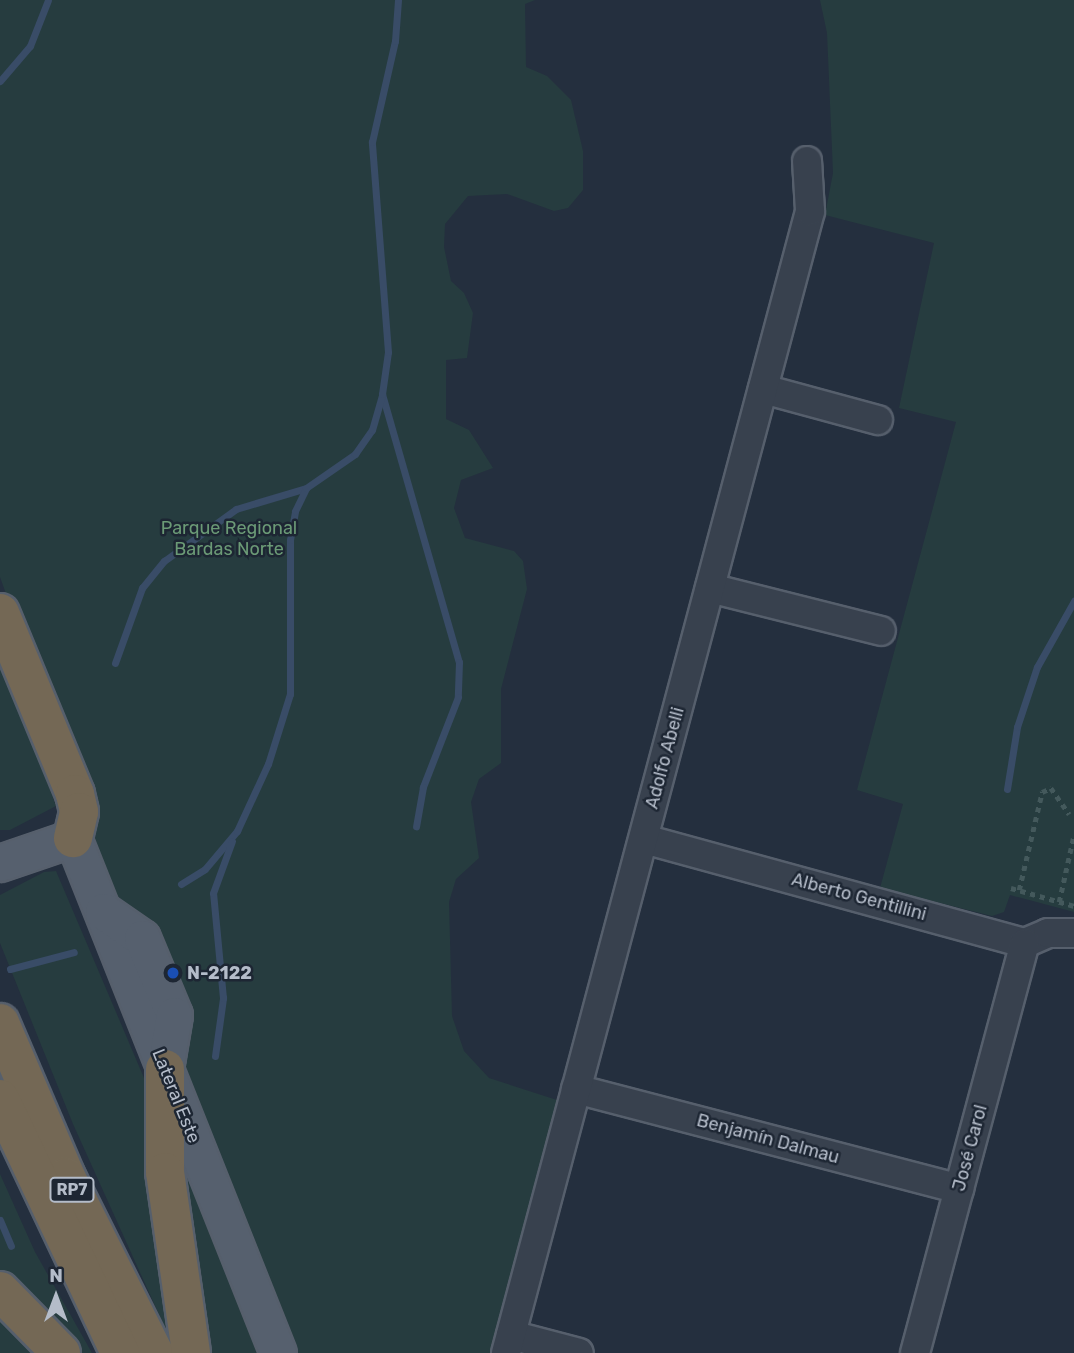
<!DOCTYPE html>
<meta charset="utf-8">
<style>
body{margin:0}
#map{position:relative;width:1074px;height:1353px;overflow:hidden;background:#242f3e;font-family:Rubik,sans-serif}
div>[style]{position:absolute}
[style*='--x']{left:calc(var(--x)*1px);top:calc(var(--y)*1px);width:calc(var(--w)*1px);rotate:calc(var(--a)*1deg)}
.green>*{inset:0;background:#263c3f}
.stream>*{height:7px;margin:-3.5px;padding:0 3.5px;transform-origin:3.5px;border-radius:3.5px;background:#394c67}
.path>*{height:4.5px;margin-top:-2.25px;transform-origin:0;background:repeating-linear-gradient(90deg,#44595c 0 5px,transparent 0 10px)}
.roads{filter:drop-shadow(2px 0 #565f6c) drop-shadow(-2px 0 #565f6c) drop-shadow(0 2px #565f6c) drop-shadow(0 -2px #565f6c)}
.minor>*{height:28px;margin:-14px;padding:0 14px;transform-origin:14px;border-radius:14px;background:#38414e}
.major>*{height:35px;margin:-17.5px;padding:0 17.5px;transform-origin:17.5px;border-radius:17.5px;background:#56606e}
.highway>*{height:38px;margin:-19px;padding:0 19px;transform-origin:19px;border-radius:19px;background:#746855}
.dots>*{width:19px;height:19px;translate:-50% -50%;box-sizing:border-box;border:4px solid #1d2633;border-radius:50%}
span{translate:-50% -50%;white-space:nowrap;text-align:center;line-height:1.15;-webkit-text-stroke:5px #1d2633;paint-order:stroke}
.shield-label span{padding:2px 5px;background:#1d2633;border:2px solid;border-radius:5px;-webkit-text-stroke-width:0}
.shield-label{font-size:16px;color:#b4bcc9;font-weight:700}
.park-label{font-size:18px;color:#6b9a76}
.street-label{font-size:18px;color:#b4bcc9}
.poi-label{font-size:18px;color:#b4bcc9;font-weight:700}
.left{translate:0 -50%;text-align:left}
.north{position:absolute;left:21px;top:1262px;width:70px;height:70px;-webkit-text-stroke:5px #1d2633;paint-order:stroke;rotate:0deg;font-size:19px;font-weight:700;line-height:28px;text-align:center;color:#b4bcc9}
.north::after{content:'';display:block;margin:auto;width:24px;height:32px;background:#b4bcc9;clip-path:polygon(50% 0,100% 100%,50% 72%,0 100%)}
</style>
<div id="map">
<div class="green">
<i style="clip-path:polygon(0 0,535px 0,525px 4px,526px 67px,547px 76px,571px 100px,583px 151px,583px 190px,568px 208px,554px 211px,507px 194px,468px 196px,445px 224px,444px 247px,451px 281px,464px 293px,473px 313px,467px 358px,446px 360px,446px 419px,469px 430px,493px 468px,461px 480px,454px 508px,465px 538px,514px 551px,523px 561px,527px 589px,501px 689px,501px 763px,479px 779px,471px 802px,479px 858px,456px 879px,449px 902px,452px 1016px,464px 1051px,489px 1078px,560px 1101px,493px 1353px,298px 1353px,184px 1069px,189px 1027px,171px 981px,180px 977px,176px 965px,167px 968px,117px 902px,103px 864px,0 577px)"></i>
<i style="clip-path:polygon(820px 0,1074px 0,1074px 912px,1010px 895px,1004px 912px,992px 916px,880px 888px,903px 804px,857px 790px,956px 422px,899px 408px,934px 243px,825px 215px,833px 173px,827px 33px)"></i>
<i style="clip-path:polygon(0 653px,56px 806px,10px 830px,0 830px)"></i>
<i style="clip-path:polygon(56px 871px,147px 1085px,175px 1350px,73px 1124px,0 943px,0 895px,44px 872px)"></i>
<i style="clip-path:polygon(177px 1146px,260px 1353px,204px 1353px)"></i>
<i style="clip-path:polygon(0 1174px,35px 1252px,92px 1353px,70px 1353px,0 1279px)"></i>
<i style="clip-path:polygon(0 1302px,50px 1353px,0 1353px)"></i>
</div>
<div class="stream">
<i style="--x:0;--y:81;--w:46;--a:-49.4"></i>
<i style="--x:30;--y:46;--w:49;--a:-68.6"></i>
<i style="--x:382;--y:394;--w:279;--a:74"></i>
<i style="--x:459;--y:662;--w:35;--a:92"></i>
<i style="--x:458;--y:697;--w:97;--a:111.3"></i>
<i style="--x:423;--y:787;--w:40;--a:100"></i>
<i style="--x:115;--y:663;--w:80;--a:-70.2"></i>
<i style="--x:142;--y:588;--w:35;--a:-51"></i>
<i style="--x:164;--y:561;--w:89;--a:-35.8"></i>
<i style="--x:236;--y:509;--w:73;--a:-16.7"></i>
<i style="--x:1007;--y:789;--w:63;--a:-80.8"></i>
<i style="--x:1017;--y:727;--w:63;--a:-71.6"></i>
<i style="--x:1037;--y:667;--w:76;--a:-60.7"></i>
<i style="--x:181;--y:884;--w:28;--a:-32"></i>
<i style="--x:205;--y:869;--w:50;--a:-49.9"></i>
<i style="--x:237;--y:831;--w:74;--a:-65.2"></i>
<i style="--x:268;--y:764;--w:73;--a:-72.6"></i>
<i style="--x:290;--y:694;--w:154;--a:-90"></i>
<i style="--x:290;--y:540;--w:29;--a:-80"></i>
<i style="--x:295;--y:511;--w:25;--a:-64"></i>
<i style="--x:306;--y:488;--w:60;--a:-34.8"></i>
<i style="--x:355;--y:454;--w:29;--a:-55"></i>
<i style="--x:372;--y:430;--w:37;--a:-74"></i>
<i style="--x:382;--y:394;--w:42;--a:-81.9"></i>
<i style="--x:388;--y:352;--w:211;--a:-94.4"></i>
<i style="--x:372;--y:142;--w:104;--a:-77.2"></i>
<i style="--x:395;--y:41;--w:41;--a:-85.8"></i>
<i style="--x:10;--y:969;--w:66;--a:-14.9"></i>
<i style="--x:215;--y:1056;--w:59;--a:-82.1"></i>
<i style="--x:223;--y:998;--w:105;--a:-95.4"></i>
<i style="--x:213;--y:893;--w:55;--a:-69.9"></i>
<i style="--x:0;--y:1220;--w:28;--a:67"></i>
</div>
<div class="path">
<i style="--x:1011;--y:888;--w:66;--a:15.9"></i>
<i style="--x:1019;--y:890;--w:101;--a:-76.8"></i>
<i style="--x:1042;--y:792;--w:10;--a:-24"></i>
<i style="--x:1051;--y:788;--w:32;--a:55"></i>
<i style="--x:1059;--y:902;--w:65;--a:-77.5"></i>
</div>
<div class="roads">
<div class="minor">
<i style="--x:763;--y:389;--w:119;--a:15.1"></i>
<i style="--x:710;--y:588;--w:176;--a:14.1"></i>
<i style="--x:644;--y:839;--w:395;--a:15.3"></i>
<i style="--x:1025;--y:943;--w:25;--a:-23"></i>
<i style="--x:1048;--y:933;--w:26;--a:0"></i>
<i style="--x:576;--y:1089;--w:396;--a:14.6"></i>
<i style="--x:511;--y:1335;--w:70;--a:14.8"></i>
<i style="--x:506;--y:1353;--w:1182;--a:-75.09"></i>
<i style="--x:810;--y:211;--w:50;--a:-93.4"></i>
<i style="--x:915;--y:1353;--w:424;--a:-75"></i>
</div>
<div class="major">
<i style="--x:0;--y:863;--w:77;--a:-18.9"></i>
<i style="--x:73;--y:838;--w:554;--a:68.29"></i>
<i style="--x:103;--y:911;--w:47;--a:34.7"></i>
<i style="--x:142;--y:938;--w:83;--a:67.4"></i>
<i style="--x:174;--y:1015;--w:55;--a:99.5"></i>
</div>
<div class="highway">
<i style="--x:0;--y:613;--w:196;--a:67.5"></i>
<i style="--x:75;--y:794;--w:18;--a:77"></i>
<i style="--x:79;--y:812;--w:27;--a:103"></i>
<i style="--x:0;--y:1023;--w:168;--a:66.8"></i>
<i style="--x:66;--y:1177;--w:197;--a:63.4"></i>
<i style="--x:165;--y:1069;--w:103;--a:90"></i>
<i style="--x:165;--y:1172;--w:183;--a:81.8"></i>
<i style="--x:0;--y:1099;--w:281;--a:64.7"></i>
<i style="--x:0;--y:1291;--w:87;--a:45.5"></i>
</div>
</div>
<div class="dots">
<i style="left:173px;top:973px;background:#1a4fb4"></i>
</div>
<div class="shield-label">
<span style="left:72px;top:1190px">RP7</span>
</div>
<div class="park-label">
<span style="left:229px;top:539px">Parque Regional<br>Bardas Norte</span>
</div>
<div class="street-label">
<span style="left:665px;top:758px;rotate:-75deg">Adolfo Abelli</span>
<span style="left:859px;top:897px;rotate:15deg">Alberto Gentillini</span>
<span style="left:176px;top:1096px;rotate:68deg">Lateral Este</span>
<span style="left:768px;top:1139px;rotate:15deg">Benjamín Dalmau</span>
<span style="left:970px;top:1148px;rotate:-75deg">José Carol</span>
</div>
<div class="poi-label">
<span class="left" style="left:187px;top:973px">N-2122</span>
</div>
<div class="north">N</div>
</div>
